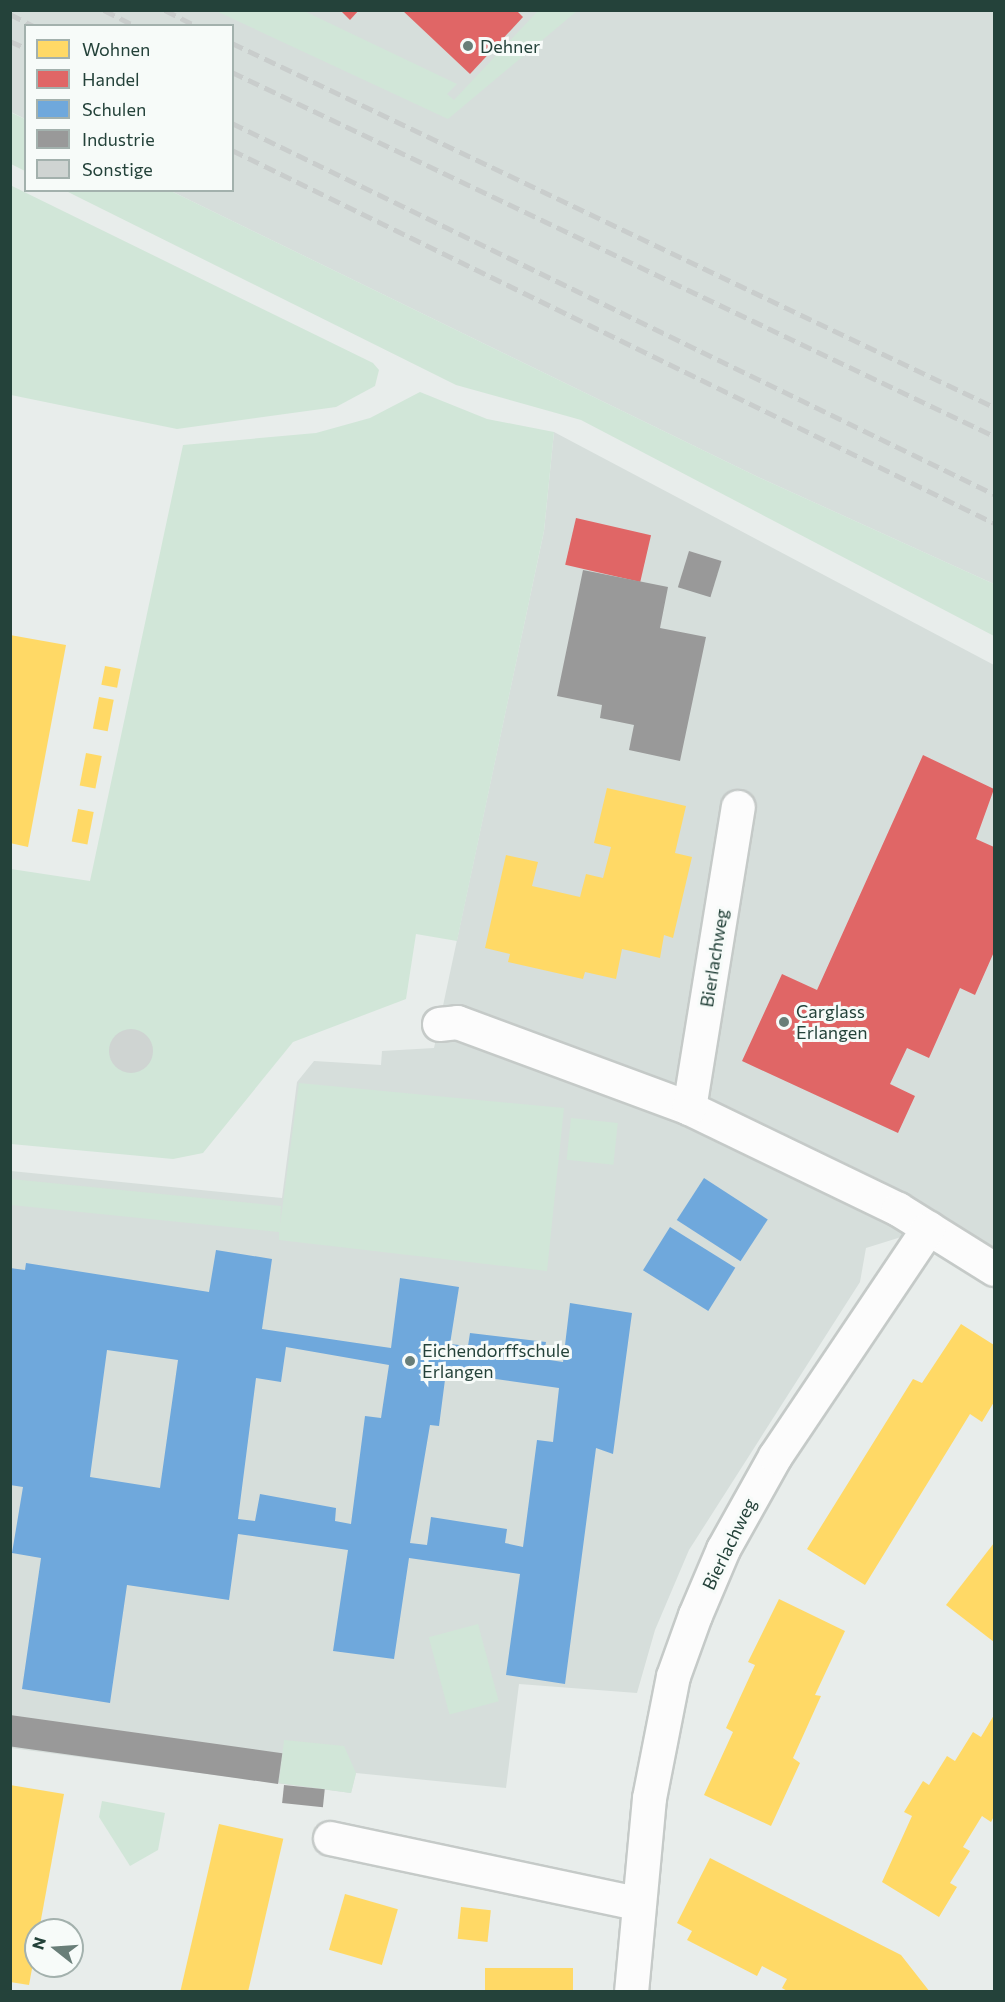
<!DOCTYPE html>
<style>
body{margin:0}
#map{position:relative;width:1005px;height:2002px;overflow:hidden;background:#e8edeb;font-family:Commissioner,sans-serif}
div>[style]{position:absolute}
[style*='--x']{left:calc(var(--x)*1px);top:calc(var(--y)*1px);width:calc(var(--w)*1px);rotate:calc(var(--a)*1deg)}
.built>*{inset:0;background:#d6dedb}
.green>*{inset:0;background:#d1e6d8;transform-origin:0 0}
.homes>*{inset:0;background:#ffd966;transform-origin:0 0}
.shops>*{inset:0;background:#e06666;transform-origin:0 0}
.schools>*{inset:0;background:#6fa8dc;transform-origin:0 0}
.industry>*{inset:0;background:#999;transform-origin:0 0}
.building>*{inset:0;background:#cfd4d2}
.round{border-radius:50%}
.roads{filter:drop-shadow(2px 0 #c5cac8) drop-shadow(-2px 0 #c5cac8) drop-shadow(0 2px #c5cac8) drop-shadow(0 -2px #c5cac8)}
.minor>*{height:33px;margin:-16.5px;padding:0 16.5px;transform-origin:16.5px;border-radius:16.5px;background:#fcfcfc}
.rail>*{height:4.5px;margin-top:-2.25px;transform-origin:0;background:repeating-linear-gradient(90deg,#c9cdcc 0 12px,transparent 0 18px)}
.dots>*{width:16px;height:16px;translate:-50% -50%;box-sizing:border-box;border:3px solid #f7fbf9;border-radius:50%}
span{translate:-50% -50%;white-space:nowrap;text-align:center;line-height:1.15;-webkit-text-stroke:6px #f7fbf9;paint-order:stroke}
.poi-label{font-size:18px;color:#24423a}
.left{translate:0 -50%;text-align:left}
.street-label{font-size:18px;color:#24423a}
.frame{position:absolute;inset:0;border:12px solid #24423a;pointer-events:none}
.legend{position:absolute;left:24px;top:24px;width:210px;height:168px;box-sizing:border-box;background:#f7fbf9;border:2px solid #a3b1ad;margin:0;padding:8px 10px;list-style:none;font-size:18px;color:#24423a}
.legend li{display:flex;align-items:center;gap:12px;height:30px}
.legend b{width:30px;border:2px solid #a3b1ad}
.north{position:absolute;left:24px;top:1918px;width:60px;height:60px;box-sizing:border-box;background:#f7fbf9;border:2px solid #a3b1ad;border-radius:50%;rotate:287deg;font-size:16px;font-weight:700;line-height:24px;text-align:center;color:#24423a}
.north::after{content:'';display:block;margin:auto;width:21px;height:27px;background:#697e78;clip-path:polygon(50% 0,100% 100%,50% 72%,0 100%)}
</style>
<div id="map">
<div class="built">
<i style="clip-path:polygon(10px 11px,994px 11px,994px 584px,756px 476px,171px 191px,232px 190px,232px 26px,26px 26px,25px 119px,11px 112px)"></i>
<i style="clip-path:polygon(554px 432px,994px 665px,994px 1271px,930px 1228px,866px 1248px,860px 1282px,689px 1550px,655px 1630px,637px 1693px,519px 1684px,506px 1788px,356px 1773px,351px 1793px,11px 1748px,11px 1171px,282px 1198px,297px 1082px,314px 1061px,381px 1065px,382px 1051px,434px 1048px,544px 531px)"></i>
</div>
<div class="green">
<i style="clip-path:polygon(216px 11px,304px 11px,457px 84px,447px 94px,454px 100px,538px 11px,577px 11px,448px 119px)"></i>
<i style="clip-path:polygon(10px 112px,25px 119px,25px 171px,11px 164px)"></i>
<i style="clip-path:polygon(10px 185px,373px 363px,379px 370px,375px 386px,336px 407px,177px 429px,11px 395px)"></i>
<i style="clip-path:polygon(66px 191px,171px 191px,756px 476px,994px 584px,994px 636px,581px 420px,456px 385px)"></i>
<i style="clip-path:polygon(420px 392px,487px 419px,554px 432px,544px 531px,457px 941px,416px 934px,406px 999px,293px 1042px,203px 1153px,173px 1159px,11px 1144px,11px 869px,90px 881px,183px 445px,316px 433px,370px 418px)"></i>
<i style="clip-path:polygon(299px 1083px,564px 1108px,547px 1271px,279px 1240px,279px 1232px,11px 1205px,11px 1179px,281px 1206px,280px 1225px)"></i>
<i style="left:571px;top:1118px;width:47px;height:42px;rotate:6deg"></i>
<i style="left:478px;top:1624px;width:80px;height:51px;rotate:75deg"></i>
<i style="clip-path:polygon(284px 1740px,344px 1746px,356px 1773px,351px 1793px,279px 1783px)"></i>
<i style="clip-path:polygon(102px 1801px,165px 1813px,158px 1850px,130px 1866px,99px 1817px)"></i>
</div>
<div class="homes">
<i style="clip-path:polygon(10px 635px,66px 645px,28px 847px,10px 843px)"></i>
<i style="left:105px;top:666px;width:16px;height:19px;rotate:11deg"></i>
<i style="left:99px;top:697px;width:15px;height:32px;rotate:11deg"></i>
<i style="left:86px;top:753px;width:16px;height:33px;rotate:11deg"></i>
<i style="clip-path:polygon(607px 788px,686px 806px,675px 853px,692px 857px,673px 938px,664px 935px,660px 958px,622px 949px,616px 979px,585px 972px,583px 979px,508px 962px,510px 954px,485px 948px,506px 855px,538px 862px,532px 886px,580px 897px,586px 874px,603px 878px,611px 847px,594px 843px)"></i>
<i style="left:78px;top:809px;width:16px;height:33px;rotate:11deg"></i>
<i style="clip-path:polygon(961px 1324px,994px 1345px,994px 1402px,982px 1422px,970px 1414px,865px 1585px,807px 1549px,913px 1379px,922px 1383px)"></i>
<i style="clip-path:polygon(994px 1543px,994px 1642px,946px 1605px)"></i>
<i style="clip-path:polygon(779px 1599px,845px 1631px,815px 1695px,821px 1696px,793px 1758px,800px 1763px,771px 1826px,704px 1795px,733px 1732px,726px 1728px,755px 1665px,748px 1662px)"></i>
<i style="clip-path:polygon(994px 1715px,994px 1816px,991px 1822px,982px 1816px,963px 1847px,970px 1851px,950px 1883px,957px 1887px,939px 1917px,882px 1882px,912px 1816px,904px 1812px,923px 1781px,929px 1785px,947px 1756px,955px 1761px,973px 1732px,981px 1737px)"></i>
<i style="clip-path:polygon(10px 1785px,64px 1794px,29px 1985px,10px 1982px)"></i>
<i style="left:219px;top:1824px;width:66px;height:173px;rotate:13deg"></i>
<i style="clip-path:polygon(710px 1858px,901px 1955px,930px 1992px,789px 1992px,782px 1988px,787px 1979px,762px 1966px,757px 1976px,687px 1940px,692px 1931px,677px 1923px)"></i>
<i style="left:345px;top:1894px;width:55px;height:58px;rotate:16deg"></i>
<i style="left:461px;top:1907px;width:30px;height:32px;rotate:6deg"></i>
<i style="left:573px;top:1968px;width:24px;height:88px;rotate:90deg"></i>
</div>
<div class="shops">
<i style="clip-path:polygon(340px 10px,359px 10px,350px 20px)"></i>
<i style="clip-path:polygon(402px 10px,516px 10px,523px 17px,470px 74px)"></i>
<i style="left:576px;top:518px;width:77px;height:48px;rotate:13deg"></i>
<i style="clip-path:polygon(923px 755px,994px 789px,976px 839px,994px 847px,994px 952px,975px 995px,960px 988px,929px 1058px,907px 1048px,890px 1084px,915px 1096px,898px 1133px,742px 1061px,782px 974px,817px 990px)"></i>
</div>
<div class="schools">
<i style="left:704px;top:1178px;width:76px;height:50px;rotate:33deg"></i>
<i style="left:670px;top:1227px;width:77px;height:51px;rotate:32deg"></i>
<i style="clip-path:polygon(evenodd,216px 1250px,272px 1259px,262px 1329px,377px 1346px,391px 1348px,400px 1278px,459px 1287px,450px 1344px,468px 1346px,470px 1333px,546px 1342px,543px 1359px,563px 1362px,570px 1303px,632px 1313px,613px 1454px,596px 1448px,565px 1684px,506px 1675px,520px 1574px,409px 1558px,394px 1659px,333px 1651px,348px 1550px,238px 1534px,229px 1600px,127px 1585px,110px 1703px,22px 1689px,41px 1558px,12px 1553px,23px 1487px,10px 1485px,10px 1268px,25px 1270px,26px 1263px,209px 1292px,216px 1250px,286px 1347px,389px 1365px,381px 1418px,365px 1416px,351px 1524px,335px 1521px,336px 1508px,260px 1494px,255px 1521px,238px 1519px,256px 1378px,281px 1382px,286px 1347px,216px 1250px,107px 1350px,178px 1360px,160px 1488px,90px 1477px,107px 1350px,216px 1250px,446px 1372px,559px 1388px,553px 1442px,537px 1440px,523px 1547px,505px 1543px,507px 1529px,431px 1517px,427px 1545px,410px 1543px,430px 1425px,439px 1426px,446px 1372px)"></i>
</div>
<div class="industry">
<i style="left:689px;top:551px;width:34px;height:38px;rotate:17deg"></i>
<i style="clip-path:polygon(583px 570px,668px 587px,660px 628px,706px 637px,680px 761px,629px 750px,634px 725px,600px 718px,602px 705px,557px 696px)"></i>
<i style="left:10px;top:1715px;width:275px;height:31px;rotate:8deg"></i>
<i style="left:284px;top:1785px;width:41px;height:18px;rotate:6deg"></i>
</div>
<div class="building">
<i class="round" style="left:109px;top:1029px;width:44px;height:44px"></i>
</div>
<div class="roads">
<div class="minor">
<i style="--x:439;--y:1024;--w:18;--a:-6"></i>
<i style="--x:457;--y:1022;--w:247;--a:20.3"></i>
<i style="--x:689;--y:1108;--w:232;--a:25.8"></i>
<i style="--x:898;--y:1209;--w:113;--a:32"></i>
<i style="--x:689;--y:1108;--w:305;--a:-80.8"></i>
<i style="--x:330;--y:1838;--w:314;--a:12"></i>
<i style="--x:631;--y:1992;--w:195;--a:-84.7"></i>
<i style="--x:649;--y:1798;--w:124;--a:-78.9"></i>
<i style="--x:673;--y:1676;--w:65;--a:-70.2"></i>
<i style="--x:695;--y:1615;--w:72;--a:-67"></i>
<i style="--x:723;--y:1549;--w:107;--a:-60.8"></i>
<i style="--x:775;--y:1456;--w:275;--a:-56.1"></i>
</div>
</div>
<div class="rail">
<i style="--x:104;--y:10;--w:35;--a:27"></i>
<i style="--x:165;--y:10;--w:35;--a:27"></i>
<i style="--x:10;--y:14;--w:27;--a:27"></i>
<i style="--x:10;--y:41;--w:17;--a:24"></i>
<i style="--x:232;--y:43;--w:844;--a:25.53"></i>
<i style="--x:232;--y:72;--w:844;--a:25.53"></i>
<i style="--x:232;--y:123;--w:848;--a:25.96"></i>
<i style="--x:232;--y:150;--w:848;--a:26.08"></i>
</div>
<div class="dots">
<i style="left:468px;top:46px;background:#697e78"></i>
<i style="left:784px;top:1022px;background:#697e78"></i>
<i style="left:410px;top:1361px;background:#697e78"></i>
</div>
<div class="poi-label">
<span class="left" style="left:480px;top:46px">Dehner</span>
<span class="left" style="left:796px;top:1022px">Carglass<br>Erlangen</span>
<span class="left" style="left:422px;top:1361px">Eichendorffschule<br>Erlangen</span>
</div>
<div class="street-label">
<span style="left:714px;top:958px;rotate:-81deg">Bierlachweg</span>
<span style="left:729px;top:1544px;rotate:-64deg">Bierlachweg</span>
</div>
<div class="frame"></div>
<ul class="legend">
<li><b style="height:16px;background:#ffd966"></b>Wohnen</li>
<li><b style="height:16px;background:#e06666"></b>Handel</li>
<li><b style="height:16px;background:#6fa8dc"></b>Schulen</li>
<li><b style="height:16px;background:#999"></b>Industrie</li>
<li><b style="height:16px;background:#cfd4d2"></b>Sonstige</li>
</ul>
<div class="north">N</div>
</div>
